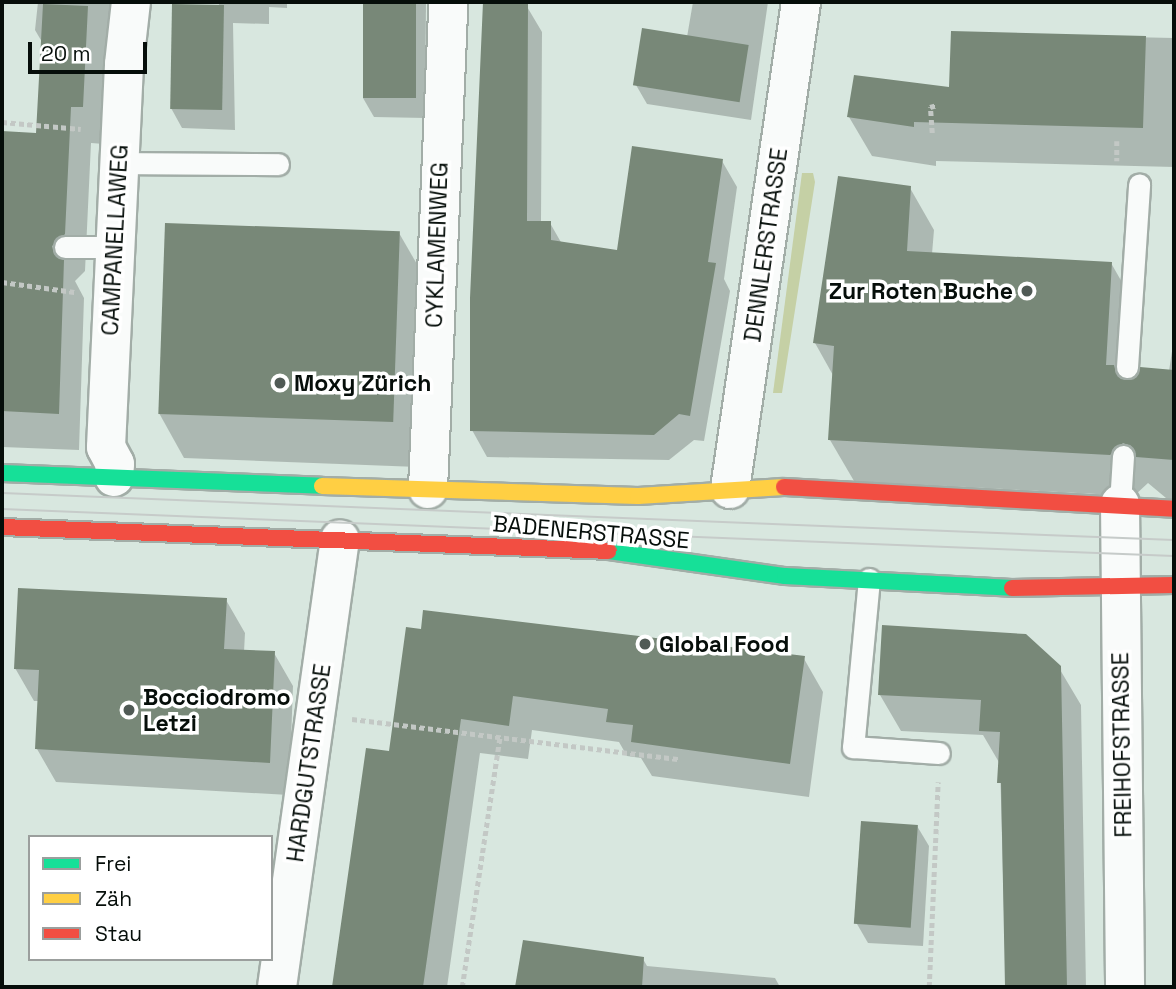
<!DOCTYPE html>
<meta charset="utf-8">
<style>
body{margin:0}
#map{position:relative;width:1176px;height:989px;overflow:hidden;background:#d8e7df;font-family:"Space Grotesk",sans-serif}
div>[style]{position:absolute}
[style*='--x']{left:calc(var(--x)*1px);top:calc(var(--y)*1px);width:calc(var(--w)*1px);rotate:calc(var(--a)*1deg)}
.green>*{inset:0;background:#c5d0a5}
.shadow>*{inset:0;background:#0003}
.building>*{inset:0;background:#788878;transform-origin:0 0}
.path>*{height:4.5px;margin-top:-2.25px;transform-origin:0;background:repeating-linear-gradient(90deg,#c3c8c5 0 5px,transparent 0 8.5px)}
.roads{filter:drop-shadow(2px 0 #a2ada7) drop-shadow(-2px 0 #a2ada7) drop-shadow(0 2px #a2ada7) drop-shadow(0 -2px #a2ada7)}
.lane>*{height:21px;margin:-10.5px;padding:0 10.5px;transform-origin:10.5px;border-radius:10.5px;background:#f9fbfa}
.street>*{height:38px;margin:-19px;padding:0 19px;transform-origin:19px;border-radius:19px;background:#f9fbfa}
.fast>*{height:16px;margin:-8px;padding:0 8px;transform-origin:8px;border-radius:8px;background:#16e098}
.slow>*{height:16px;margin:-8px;padding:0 8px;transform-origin:8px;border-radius:8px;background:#ffcf43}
.jam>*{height:16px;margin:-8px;padding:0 8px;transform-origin:8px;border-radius:8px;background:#f24e42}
.tram>*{height:2px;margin:-1px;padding:0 1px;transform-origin:1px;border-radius:1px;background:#c6cbc9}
.dots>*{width:19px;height:19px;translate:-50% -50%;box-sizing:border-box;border:4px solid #fff;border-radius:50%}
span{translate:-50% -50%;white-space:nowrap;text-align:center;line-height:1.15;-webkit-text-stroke:7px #fff;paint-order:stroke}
.street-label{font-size:23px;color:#060e0a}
.poi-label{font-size:23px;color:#060e0a;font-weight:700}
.right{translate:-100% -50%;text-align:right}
.left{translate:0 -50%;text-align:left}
.frame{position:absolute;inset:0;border:4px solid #060e0a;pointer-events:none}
.legend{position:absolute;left:28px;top:835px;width:245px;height:126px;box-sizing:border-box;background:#fff;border:2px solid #9b9f9d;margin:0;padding:9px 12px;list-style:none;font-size:21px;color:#060e0a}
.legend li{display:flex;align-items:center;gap:14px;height:35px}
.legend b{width:35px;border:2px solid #9b9f9d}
.scale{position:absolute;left:28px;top:42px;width:119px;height:32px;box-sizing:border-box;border:4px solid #060e0a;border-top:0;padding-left:9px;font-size:21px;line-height:24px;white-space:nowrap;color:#060e0a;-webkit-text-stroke:5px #fff;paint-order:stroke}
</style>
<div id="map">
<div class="green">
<i style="clip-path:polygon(802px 173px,813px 173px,815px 182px,782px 393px,773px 393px)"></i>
</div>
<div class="shadow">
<i style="clip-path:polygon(38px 2px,110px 2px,104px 144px,91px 143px,85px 271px,75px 281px,84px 298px,79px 450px,2px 447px,2px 133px,38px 134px,42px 42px,35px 30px)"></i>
<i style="clip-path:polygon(218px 2px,287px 2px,287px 8px,269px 7px,269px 24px,233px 23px,235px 130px,182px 128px,171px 108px,220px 7px)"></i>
<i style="clip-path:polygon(366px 2px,426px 2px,425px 118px,374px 117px,363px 98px)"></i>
<i style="clip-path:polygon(693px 2px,768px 2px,751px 120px,647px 104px,636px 85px,687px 37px)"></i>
<i style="clip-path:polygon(526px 5px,542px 32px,541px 223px,550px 223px,562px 244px,619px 252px,722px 161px,737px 187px,724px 279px,730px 291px,704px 441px,694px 440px,669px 460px,487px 457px,472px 430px)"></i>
<i style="clip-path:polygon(953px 33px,1174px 38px,1174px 167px,936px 161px,936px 166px,872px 156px,849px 117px,951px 89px)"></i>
<i style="clip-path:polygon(910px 188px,934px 230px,932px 254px,1111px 263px,1135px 305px,1131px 381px,1169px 371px,1174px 338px,1174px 499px,1166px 498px,1148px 483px,1134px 496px,854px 481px,830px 440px,834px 377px,815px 343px)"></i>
<i style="clip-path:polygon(399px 233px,425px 278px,418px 467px,184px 458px,159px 413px)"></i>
<i style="clip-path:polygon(226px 600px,245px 633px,244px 652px,274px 653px,293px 686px,289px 795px,56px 782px,37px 749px,39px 701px,34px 701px,15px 668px)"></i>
<i style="clip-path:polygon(408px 629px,803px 657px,823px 692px,809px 797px,652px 776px,641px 758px,627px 756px,619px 742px,532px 730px,528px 759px,480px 753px,447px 987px,334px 987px,368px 750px,391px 753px)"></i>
<i style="clip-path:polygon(1059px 668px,1081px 705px,1086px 987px,1006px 987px,1000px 764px,983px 735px,901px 731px,880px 695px)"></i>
<i style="clip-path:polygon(917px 826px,929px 846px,923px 946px,868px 943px,857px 924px)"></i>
<i style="clip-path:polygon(524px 942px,643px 959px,647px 966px,775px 978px,780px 987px,517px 987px)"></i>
</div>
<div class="building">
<i style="left:363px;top:2px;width:53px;height:96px"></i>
<i style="clip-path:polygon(483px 2px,528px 4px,527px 221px,551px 221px,551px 240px,617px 250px,632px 146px,723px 159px,708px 262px,716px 263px,690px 416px,679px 414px,654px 435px,470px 431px,470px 298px)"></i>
<i style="clip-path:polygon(43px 4px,88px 6px,83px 107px,71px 107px,65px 234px,52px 246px,54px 254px,64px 260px,59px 414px,2px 411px,2px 131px,36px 133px)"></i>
<i style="left:172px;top:4px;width:52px;height:105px;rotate:1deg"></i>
<i style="left:642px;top:28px;width:108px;height:58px;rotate:9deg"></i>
<i style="clip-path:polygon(951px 31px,1146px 36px,1143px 128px,914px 122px,914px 127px,847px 117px,854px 75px,949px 87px)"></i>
<i style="clip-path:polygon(838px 176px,911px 186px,907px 251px,1112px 262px,1106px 365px,1114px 365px,1116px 373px,1125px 380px,1133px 378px,1140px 367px,1174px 370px,1174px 460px,1136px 457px,1131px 446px,1123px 443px,1110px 455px,828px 440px,834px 346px,813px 343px)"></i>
<i style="left:165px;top:223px;width:235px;height:191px;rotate:2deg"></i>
<i style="clip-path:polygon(18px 588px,227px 598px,224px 649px,275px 651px,270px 763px,35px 749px,39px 670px,14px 669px)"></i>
<i style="clip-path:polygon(423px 610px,805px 656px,790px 764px,631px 742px,633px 725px,606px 722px,608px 709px,513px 696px,509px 726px,461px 719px,423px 987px,332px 987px,366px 748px,389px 751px,406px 627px,421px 629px)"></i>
<i style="clip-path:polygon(882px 625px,1026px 634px,1061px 666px,1067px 987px,1005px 987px,1001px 783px,997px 783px,1000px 732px,979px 731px,981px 700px,878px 695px)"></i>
<i style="left:861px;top:821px;width:57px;height:103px;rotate:4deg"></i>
<i style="clip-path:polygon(523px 940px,644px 957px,642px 987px,515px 987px)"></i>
</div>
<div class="path">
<i style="--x:2;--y:122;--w:79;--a:5.1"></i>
<i style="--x:932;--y:133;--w:26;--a:-94"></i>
<i style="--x:930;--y:107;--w:7;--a:-16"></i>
<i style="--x:1117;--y:141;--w:20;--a:90"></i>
<i style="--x:2;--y:282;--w:73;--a:7.9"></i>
<i style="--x:352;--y:719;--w:330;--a:7"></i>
<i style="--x:462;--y:987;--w:253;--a:-81.4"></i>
<i style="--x:929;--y:987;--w:205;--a:-87.5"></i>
</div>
<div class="roads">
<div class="lane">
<i style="--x:119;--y:163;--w:159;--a:0.4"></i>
<i style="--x:65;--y:247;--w:49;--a:0"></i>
<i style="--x:1127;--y:367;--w:183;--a:-86.2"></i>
<i style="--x:1120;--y:504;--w:48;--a:-86.4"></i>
<i style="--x:869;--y:579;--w:169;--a:95.4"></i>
<i style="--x:853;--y:747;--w:86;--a:4"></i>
</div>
<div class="street">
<i style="--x:114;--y:477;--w:13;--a:-86"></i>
<i style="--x:115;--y:464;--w:19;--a:-118"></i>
<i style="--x:106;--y:447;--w:383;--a:-87.3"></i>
<i style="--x:124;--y:64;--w:62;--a:-83.6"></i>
<i style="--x:428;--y:489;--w:487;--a:-87.6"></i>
<i style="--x:730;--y:489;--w:492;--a:-81.7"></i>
<i style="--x:1120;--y:504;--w:483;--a:89.4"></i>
<i style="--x:277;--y:987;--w:452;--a:-82"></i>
</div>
<div class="fast">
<i style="--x:2;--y:473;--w:320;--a:2.3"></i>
<i style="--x:609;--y:551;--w:178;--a:8.1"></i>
<i style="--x:785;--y:576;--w:227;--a:3"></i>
</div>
<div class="slow">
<i style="--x:322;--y:486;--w:316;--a:1.8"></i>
<i style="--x:638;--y:496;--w:146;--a:-3.5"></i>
</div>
<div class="jam">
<i style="--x:784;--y:487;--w:391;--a:3.2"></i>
<i style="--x:2;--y:527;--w:607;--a:2.26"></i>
<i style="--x:1012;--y:588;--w:162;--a:-1.1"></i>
</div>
</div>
<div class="tram">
<i style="--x:2;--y:493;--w:1173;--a:2.3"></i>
<i style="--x:2;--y:509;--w:1173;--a:2.3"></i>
</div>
<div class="dots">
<i style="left:1027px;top:291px;background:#505a55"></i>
<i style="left:280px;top:383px;background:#505a55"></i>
<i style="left:645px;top:644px;background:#505a55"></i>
<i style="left:129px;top:710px;background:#505a55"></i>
</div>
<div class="street-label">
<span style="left:115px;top:240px;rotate:-87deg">CAMPANELLAWEG</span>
<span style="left:437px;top:245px;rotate:-88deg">CYKLAMENWEG</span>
<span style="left:766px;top:245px;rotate:-82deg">DENNLERSTRASSE</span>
<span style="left:591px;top:532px;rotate:5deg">BADENERSTRASSE</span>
<span style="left:1122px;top:745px;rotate:-91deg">FREIHOFSTRASSE</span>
<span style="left:309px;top:763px;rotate:-82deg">HARDGUTSTRASSE</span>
</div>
<div class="poi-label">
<span class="right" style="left:1013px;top:291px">Zur Roten Buche</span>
<span class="left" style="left:294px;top:383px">Moxy Zürich</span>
<span class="left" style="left:659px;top:644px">Global Food</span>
<span class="left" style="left:143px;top:710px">Bocciodromo<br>Letzi</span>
</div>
<div class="frame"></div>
<ul class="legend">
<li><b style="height:9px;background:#16e098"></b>Frei</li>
<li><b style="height:9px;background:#ffcf43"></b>Zäh</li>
<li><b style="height:9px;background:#f24e42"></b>Stau</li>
</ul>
<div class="scale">20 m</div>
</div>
